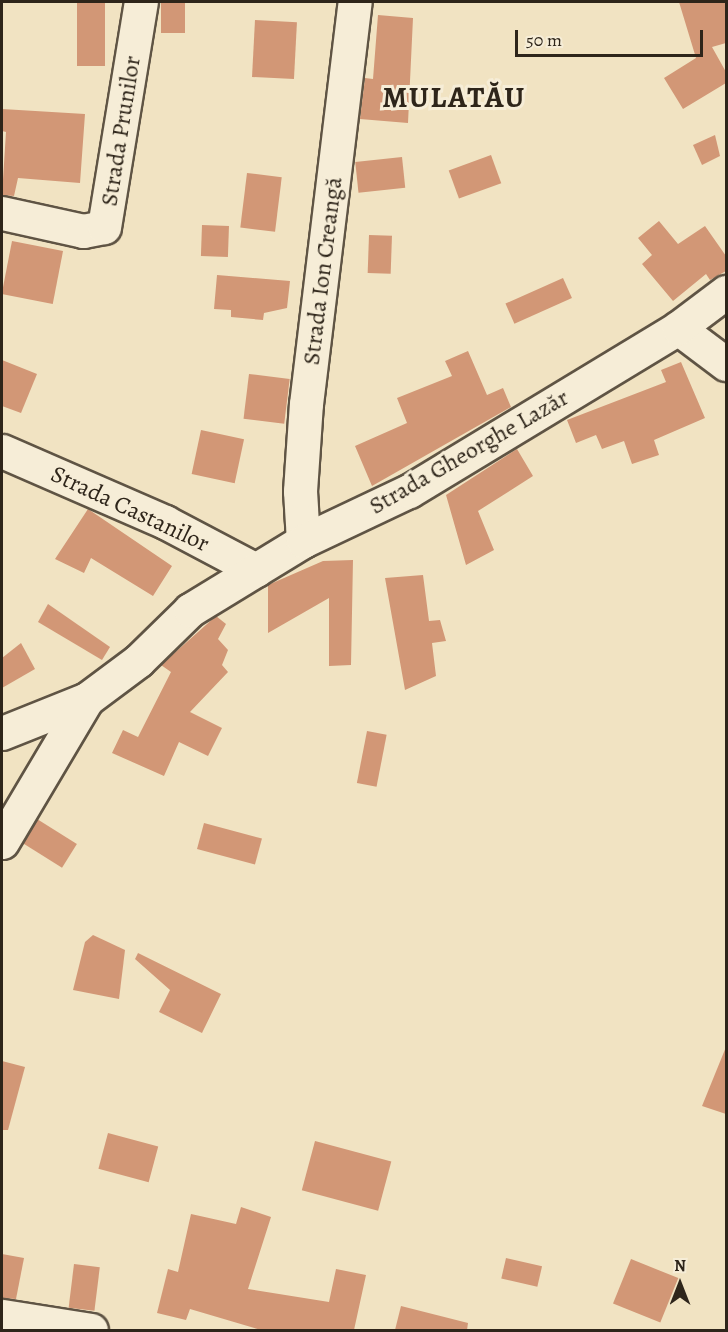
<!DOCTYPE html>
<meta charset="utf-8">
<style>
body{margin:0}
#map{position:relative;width:728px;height:1332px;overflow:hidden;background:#f1e3c2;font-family:Alegreya,serif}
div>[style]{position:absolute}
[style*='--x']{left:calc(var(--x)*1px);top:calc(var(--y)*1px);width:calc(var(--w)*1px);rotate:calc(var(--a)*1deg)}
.building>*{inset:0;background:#d29776;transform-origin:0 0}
.roads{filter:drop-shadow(2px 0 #5f5444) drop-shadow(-2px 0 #5f5444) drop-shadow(0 2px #5f5444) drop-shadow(0 -2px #5f5444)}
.minor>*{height:33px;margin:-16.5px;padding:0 16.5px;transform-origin:16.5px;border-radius:16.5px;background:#f6edd7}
span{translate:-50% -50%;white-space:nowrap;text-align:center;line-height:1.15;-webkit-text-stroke:6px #f6edd7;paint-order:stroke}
.street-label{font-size:24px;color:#2e251a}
.district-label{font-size:30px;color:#2e251a;font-weight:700;letter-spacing:1.5px}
.frame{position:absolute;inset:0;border:3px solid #2e251a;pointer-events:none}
.north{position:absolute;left:650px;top:1254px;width:60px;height:60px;-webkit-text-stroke:4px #f6edd7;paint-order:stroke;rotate:0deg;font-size:16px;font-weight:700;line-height:24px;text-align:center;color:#2e251a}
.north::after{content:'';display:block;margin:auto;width:21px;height:27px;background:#2e251a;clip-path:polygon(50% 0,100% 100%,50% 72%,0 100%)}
.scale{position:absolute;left:515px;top:30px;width:188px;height:27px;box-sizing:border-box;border:3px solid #2e251a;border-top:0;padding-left:8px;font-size:18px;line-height:21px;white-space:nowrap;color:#2e251a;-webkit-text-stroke:4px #f6edd7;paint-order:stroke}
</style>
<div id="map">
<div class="building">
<i style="left:77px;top:2px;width:28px;height:64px"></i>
<i style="left:161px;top:2px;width:24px;height:31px"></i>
<i style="clip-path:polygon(679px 2px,726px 2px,726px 43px,712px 47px,726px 72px,726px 83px,683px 109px,664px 78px,696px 58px)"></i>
<i style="clip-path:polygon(378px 15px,413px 18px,408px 123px,360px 119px,365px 78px,373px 79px)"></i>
<i style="left:255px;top:20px;width:42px;height:57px;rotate:3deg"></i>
<i style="clip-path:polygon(2px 109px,85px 114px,80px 183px,18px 178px,14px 196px,2px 195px,6px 132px,2px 131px)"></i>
<i style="clip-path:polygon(715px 135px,720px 156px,702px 165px,693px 145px)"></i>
<i style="left:491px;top:155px;width:30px;height:45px;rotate:70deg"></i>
<i style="left:402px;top:157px;width:31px;height:47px;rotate:84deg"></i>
<i style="left:247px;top:173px;width:35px;height:55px;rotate:7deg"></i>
<i style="clip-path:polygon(659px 221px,678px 244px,705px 226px,726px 256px,726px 271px,710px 280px,706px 274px,673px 301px,642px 264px,652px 255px,638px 238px)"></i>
<i style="left:202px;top:225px;width:27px;height:31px;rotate:2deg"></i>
<i style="left:369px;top:235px;width:23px;height:38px;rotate:2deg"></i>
<i style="left:12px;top:241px;width:52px;height:54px;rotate:11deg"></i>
<i style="clip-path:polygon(217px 275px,290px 281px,287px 308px,264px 313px,263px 320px,231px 317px,231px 310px,214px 309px)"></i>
<i style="left:563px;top:278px;width:22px;height:63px;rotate:66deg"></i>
<i style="clip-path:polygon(468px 351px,487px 395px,503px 388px,511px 407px,372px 486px,355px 446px,407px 423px,397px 398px,452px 376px,445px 361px)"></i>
<i style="clip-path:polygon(2px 360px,37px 374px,21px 413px,2px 406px)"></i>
<i style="clip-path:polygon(681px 362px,705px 418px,654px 440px,659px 455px,632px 464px,624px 441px,602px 449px,596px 435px,576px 443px,567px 420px,666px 382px,661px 370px)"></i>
<i style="left:249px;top:374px;width:41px;height:45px;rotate:7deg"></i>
<i style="left:201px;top:430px;width:44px;height:45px;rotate:12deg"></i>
<i style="clip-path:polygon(517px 449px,533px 476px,478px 511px,494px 550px,466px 565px,446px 495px)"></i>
<i style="clip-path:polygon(88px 509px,172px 566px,153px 596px,91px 558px,84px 573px,55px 559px)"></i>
<i style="clip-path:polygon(353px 560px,351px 665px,329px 666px,329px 598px,268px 633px,268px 585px,323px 561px)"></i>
<i style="clip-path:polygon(423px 575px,429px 621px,440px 620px,446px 641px,432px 643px,436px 676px,405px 690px,385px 578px)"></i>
<i style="clip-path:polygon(48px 604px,110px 647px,102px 660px,38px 622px)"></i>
<i style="clip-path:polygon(216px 616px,226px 624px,218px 639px,228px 650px,222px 665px,228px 672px,190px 712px,222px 728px,208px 756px,179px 742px,164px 776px,112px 753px,123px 730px,138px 737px,171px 672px,161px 665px)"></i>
<i style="clip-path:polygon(21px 643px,35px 669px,2px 688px,2px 658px)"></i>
<i style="left:367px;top:731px;width:20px;height:53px;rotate:11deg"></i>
<i style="left:37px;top:819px;width:47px;height:28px;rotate:32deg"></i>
<i style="left:204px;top:823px;width:60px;height:27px;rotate:15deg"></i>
<i style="clip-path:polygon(93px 935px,125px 950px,119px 999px,73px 990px,85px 942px)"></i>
<i style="clip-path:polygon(138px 953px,221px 994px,202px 1033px,159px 1012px,170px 990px,135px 959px)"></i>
<i style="clip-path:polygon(726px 1047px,726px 1114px,702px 1106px)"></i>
<i style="clip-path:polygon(2px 1061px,25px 1067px,8px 1130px,2px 1130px)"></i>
<i style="left:108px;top:1133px;width:52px;height:37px;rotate:15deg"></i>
<i style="left:315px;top:1141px;width:79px;height:51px;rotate:15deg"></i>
<i style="clip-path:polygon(241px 1207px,271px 1217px,248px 1289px,329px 1302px,336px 1269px,366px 1275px,354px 1330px,261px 1330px,190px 1309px,186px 1320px,157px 1313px,168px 1269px,178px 1272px,191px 1214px,236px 1224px)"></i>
<i style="clip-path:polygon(2px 1254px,24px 1258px,16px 1299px,2px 1298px)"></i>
<i style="left:506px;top:1258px;width:37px;height:21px;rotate:13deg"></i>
<i style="left:631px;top:1259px;width:51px;height:48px;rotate:22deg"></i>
<i style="left:74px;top:1264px;width:26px;height:44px;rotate:7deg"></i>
<i style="clip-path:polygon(401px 1306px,468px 1323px,467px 1330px,395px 1330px)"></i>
</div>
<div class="roads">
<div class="minor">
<i style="--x:2;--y:213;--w:83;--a:12.5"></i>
<i style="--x:83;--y:231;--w:21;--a:-11"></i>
<i style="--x:104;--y:227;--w:228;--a:-80.7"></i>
<i style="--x:678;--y:328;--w:60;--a:36.9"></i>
<i style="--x:2;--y:451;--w:178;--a:23.5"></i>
<i style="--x:165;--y:522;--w:103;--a:27.8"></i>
<i style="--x:303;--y:541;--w:50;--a:-93.4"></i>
<i style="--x:300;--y:491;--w:87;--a:-86.1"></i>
<i style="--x:306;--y:404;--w:405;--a:-83.1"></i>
<i style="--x:2;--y:733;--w:92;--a:-21.8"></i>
<i style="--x:87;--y:699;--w:64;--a:-36.7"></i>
<i style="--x:138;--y:661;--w:73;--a:-44.4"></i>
<i style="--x:190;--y:610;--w:132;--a:-31.4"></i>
<i style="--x:303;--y:541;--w:117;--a:-25.3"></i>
<i style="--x:409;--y:491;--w:315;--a:-31.2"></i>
<i style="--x:678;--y:328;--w:60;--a:-36.9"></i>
<i style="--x:2;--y:842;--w:166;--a:-59.3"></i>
<i style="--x:2;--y:1316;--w:90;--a:8.9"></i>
</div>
</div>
<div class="street-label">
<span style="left:121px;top:131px;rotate:-81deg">Strada Prunilor</span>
<span style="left:323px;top:271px;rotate:-83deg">Strada Ion Creangă</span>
<span style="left:469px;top:452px;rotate:-30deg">Strada Gheorghe Lazăr</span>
<span style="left:130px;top:509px;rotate:25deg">Strada Castanilor</span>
</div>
<div class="district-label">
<span style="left:454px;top:97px">MULATĂU</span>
</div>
<div class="frame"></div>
<div class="north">N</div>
<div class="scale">50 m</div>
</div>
